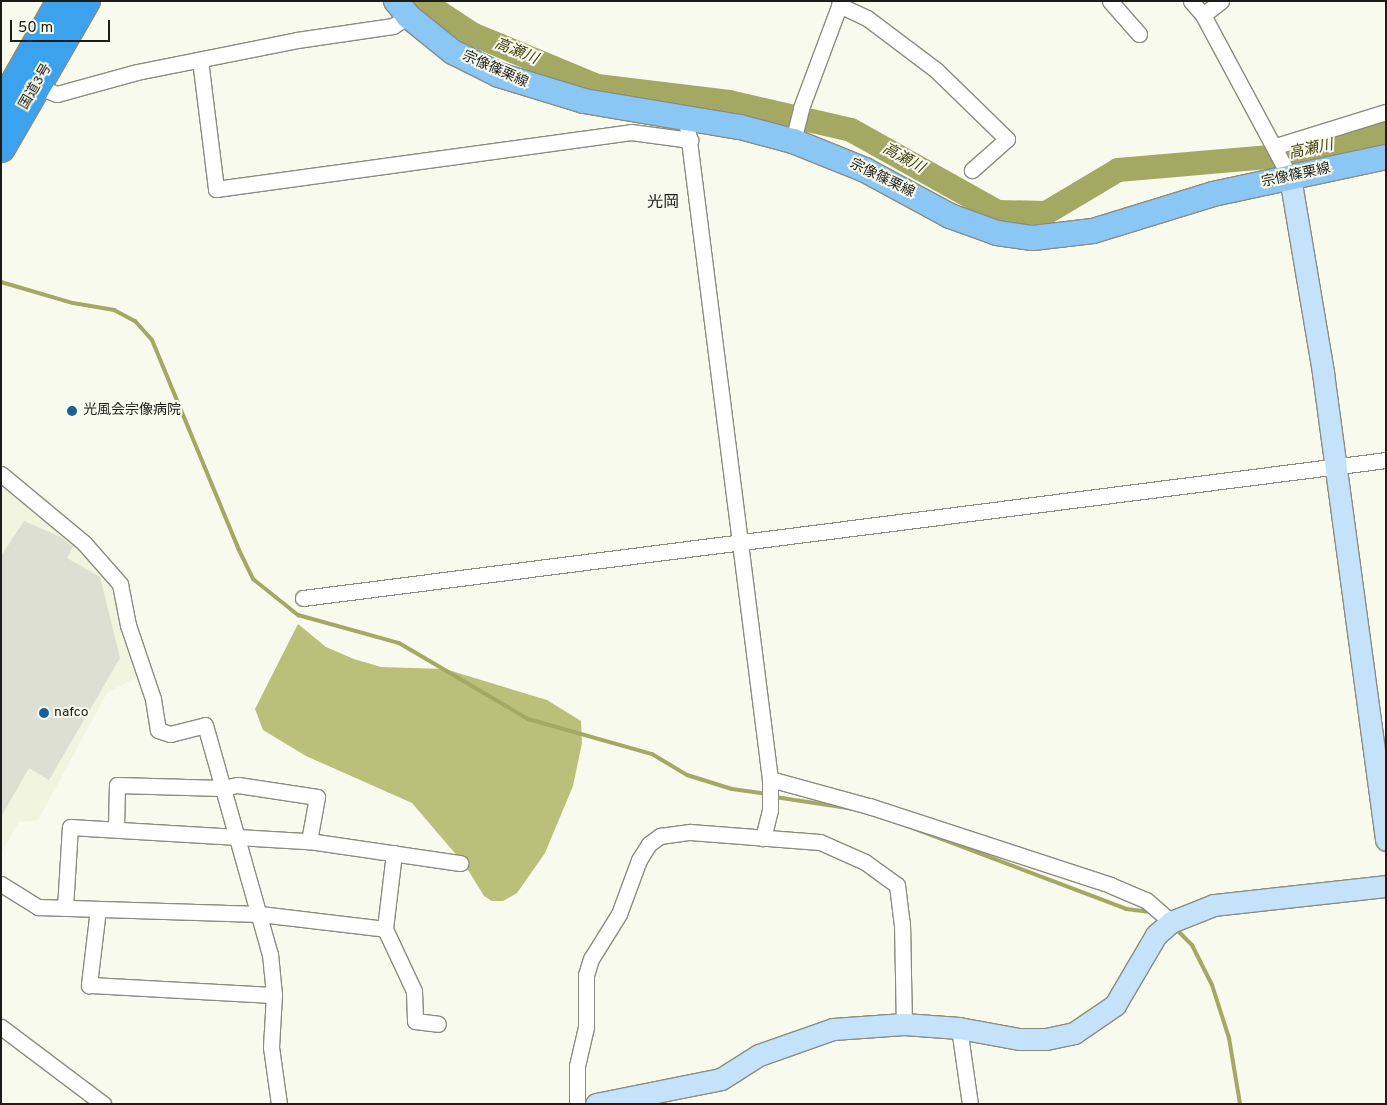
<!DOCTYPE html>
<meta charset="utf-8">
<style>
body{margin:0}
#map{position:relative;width:1387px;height:1105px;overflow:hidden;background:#f9faee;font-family:Overpass,"Noto Sans JP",sans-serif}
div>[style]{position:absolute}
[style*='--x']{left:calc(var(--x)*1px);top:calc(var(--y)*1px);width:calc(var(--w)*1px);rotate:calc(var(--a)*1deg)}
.built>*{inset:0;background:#f1f4df}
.forest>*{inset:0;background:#babf79}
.stream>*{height:4px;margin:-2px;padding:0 2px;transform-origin:2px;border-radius:2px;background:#a3a863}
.river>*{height:24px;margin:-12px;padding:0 12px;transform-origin:12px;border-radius:12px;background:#a3a863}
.building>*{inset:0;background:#dddfd2}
.roads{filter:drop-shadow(1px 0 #8b8c81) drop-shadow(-1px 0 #8b8c81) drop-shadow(0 1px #8b8c81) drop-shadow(0 -1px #8b8c81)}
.street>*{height:15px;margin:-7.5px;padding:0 7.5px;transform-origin:7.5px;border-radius:7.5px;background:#fff}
.secondary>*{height:21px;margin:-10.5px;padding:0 10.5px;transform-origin:10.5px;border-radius:10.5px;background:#c4e3fa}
.primary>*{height:24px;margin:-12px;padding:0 12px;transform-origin:12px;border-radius:12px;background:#8ac7f5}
.highway>*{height:28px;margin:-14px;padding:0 14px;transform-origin:14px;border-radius:14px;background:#3ca2ee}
.dots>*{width:14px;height:14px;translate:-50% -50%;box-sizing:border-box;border:2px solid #f9faee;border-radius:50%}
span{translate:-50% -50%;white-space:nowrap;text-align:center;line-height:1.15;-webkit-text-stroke:4px #f9faee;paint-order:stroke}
.street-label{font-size:14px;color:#1c1d19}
.poi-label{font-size:14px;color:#1c1d19}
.left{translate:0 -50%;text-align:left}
.water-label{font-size:15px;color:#3e4009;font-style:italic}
.quarter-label{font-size:16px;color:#1c1d19}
.frame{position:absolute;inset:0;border:2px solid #1c1d19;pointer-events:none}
.scale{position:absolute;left:10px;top:20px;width:100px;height:22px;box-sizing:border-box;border:2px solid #1c1d19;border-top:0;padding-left:6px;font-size:15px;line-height:18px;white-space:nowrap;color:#1c1d19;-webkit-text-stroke:4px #f9faee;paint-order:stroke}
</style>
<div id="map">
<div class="built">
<i style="clip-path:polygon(1px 487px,77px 546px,116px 589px,119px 626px,137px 677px,107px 693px,38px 820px,19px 822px,1px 853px)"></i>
</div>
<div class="forest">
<i style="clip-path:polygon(298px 624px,326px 647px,354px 659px,381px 667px,445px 669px,547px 700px,581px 721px,582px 743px,573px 786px,545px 853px,517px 893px,503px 901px,492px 901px,484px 896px,465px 865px,412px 803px,306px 756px,263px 730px,255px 709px)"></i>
</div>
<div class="stream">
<i style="--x:1;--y:282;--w:75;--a:16.3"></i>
<i style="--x:73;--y:303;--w:42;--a:9.7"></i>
<i style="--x:114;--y:310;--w:24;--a:28"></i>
<i style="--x:135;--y:321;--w:25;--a:48"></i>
<i style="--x:152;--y:340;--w:225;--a:67.5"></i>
<i style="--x:238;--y:548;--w:34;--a:64"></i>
<i style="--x:253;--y:579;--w:58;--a:38.7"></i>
<i style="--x:298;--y:615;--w:105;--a:15.5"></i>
<i style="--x:399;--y:643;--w:150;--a:30.5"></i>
<i style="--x:528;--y:719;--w:129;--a:15.8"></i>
<i style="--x:652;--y:754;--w:41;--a:31"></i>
<i style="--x:687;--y:775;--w:47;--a:17.3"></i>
<i style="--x:732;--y:789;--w:34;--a:8"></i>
<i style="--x:775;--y:797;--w:80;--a:8.6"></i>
<i style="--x:899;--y:823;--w:243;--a:20.7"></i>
<i style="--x:1126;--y:909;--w:25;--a:7"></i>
<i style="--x:1175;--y:928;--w:24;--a:45"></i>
<i style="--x:1192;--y:945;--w:45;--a:63.4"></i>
<i style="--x:1212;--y:985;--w:56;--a:72.2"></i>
<i style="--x:1229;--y:1038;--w:67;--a:80.5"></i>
</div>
<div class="river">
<i style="--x:422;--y:1;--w:60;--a:33.4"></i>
<i style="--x:472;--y:34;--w:135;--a:22.6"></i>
<i style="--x:597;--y:86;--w:133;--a:6.9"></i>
<i style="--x:729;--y:102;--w:125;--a:12.9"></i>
<i style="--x:851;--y:130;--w:168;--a:29.2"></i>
<i style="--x:998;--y:212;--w:48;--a:1.2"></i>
<i style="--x:1046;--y:213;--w:84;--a:-30.8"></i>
<i style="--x:1118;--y:170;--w:186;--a:-4.9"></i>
<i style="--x:1303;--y:154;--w:86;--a:-15.5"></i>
</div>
<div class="building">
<i style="clip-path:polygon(24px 521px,61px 537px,73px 547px,67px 558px,100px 577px,120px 658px,49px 780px,29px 768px,1px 817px,1px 556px)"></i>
</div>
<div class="roads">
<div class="street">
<i style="--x:1110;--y:1;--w:44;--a:48.7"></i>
<i style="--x:1191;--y:1;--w:18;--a:49"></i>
<i style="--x:1203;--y:15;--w:184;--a:61.8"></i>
<i style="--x:839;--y:5;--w:31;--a:25"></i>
<i style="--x:867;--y:18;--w:86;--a:37"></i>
<i style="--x:936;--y:70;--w:99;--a:44.2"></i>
<i style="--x:1007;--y:139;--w:47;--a:138.5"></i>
<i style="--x:1203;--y:15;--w:23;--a:-38"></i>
<i style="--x:200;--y:60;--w:130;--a:82.9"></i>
<i style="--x:216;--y:189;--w:419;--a:-7.8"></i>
<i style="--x:631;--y:132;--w:60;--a:7.7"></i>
<i style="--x:36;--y:86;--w:22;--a:21"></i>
<i style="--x:57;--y:94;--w:83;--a:-15.4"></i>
<i style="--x:137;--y:72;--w:163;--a:-11.3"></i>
<i style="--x:297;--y:40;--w:97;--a:-8.3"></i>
<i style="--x:393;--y:26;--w:18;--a:-34"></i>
<i style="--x:686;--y:117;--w:667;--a:82.77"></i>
<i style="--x:770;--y:779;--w:31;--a:90"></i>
<i style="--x:770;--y:810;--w:29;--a:104"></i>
<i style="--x:793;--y:141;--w:34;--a:-76"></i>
<i style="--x:801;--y:108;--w:114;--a:-69.5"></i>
<i style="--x:1276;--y:146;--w:115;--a:-17.2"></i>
<i style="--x:1;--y:474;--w:108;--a:39.7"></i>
<i style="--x:84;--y:543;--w:55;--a:48.7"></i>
<i style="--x:120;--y:584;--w:42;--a:79"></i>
<i style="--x:128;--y:625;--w:78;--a:71.3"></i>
<i style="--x:153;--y:699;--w:31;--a:81"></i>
<i style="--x:158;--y:730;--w:13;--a:18"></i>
<i style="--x:170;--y:734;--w:36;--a:-14"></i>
<i style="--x:205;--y:725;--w:238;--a:74.2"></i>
<i style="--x:270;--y:954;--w:41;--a:84.4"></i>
<i style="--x:274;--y:995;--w:52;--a:93.3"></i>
<i style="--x:271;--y:1047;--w:58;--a:82"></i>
<i style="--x:303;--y:598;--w:1092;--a:-7.26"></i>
<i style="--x:770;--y:779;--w:103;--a:15.3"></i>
<i style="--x:869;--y:806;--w:254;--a:18.1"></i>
<i style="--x:1110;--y:885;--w:39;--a:23"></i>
<i style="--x:1146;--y:900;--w:33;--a:41"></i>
<i style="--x:116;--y:828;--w:43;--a:-88.7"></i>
<i style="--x:117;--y:785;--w:105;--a:1.6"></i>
<i style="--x:222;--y:788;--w:16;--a:-11"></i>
<i style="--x:238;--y:785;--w:80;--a:8.6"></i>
<i style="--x:317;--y:797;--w:45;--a:100.3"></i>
<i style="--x:394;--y:853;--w:77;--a:96.8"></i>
<i style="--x:385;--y:929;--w:68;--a:64.9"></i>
<i style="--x:414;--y:991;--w:30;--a:88"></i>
<i style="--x:415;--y:1021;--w:23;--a:7"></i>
<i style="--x:1;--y:884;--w:44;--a:31.9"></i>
<i style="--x:38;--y:907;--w:222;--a:1.8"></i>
<i style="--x:260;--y:914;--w:126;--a:6.8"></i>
<i style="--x:65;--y:908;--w:81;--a:-86.5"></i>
<i style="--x:70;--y:827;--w:239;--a:3.4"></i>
<i style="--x:309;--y:841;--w:153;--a:8.3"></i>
<i style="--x:98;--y:909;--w:77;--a:96.8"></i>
<i style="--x:89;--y:985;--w:185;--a:3.1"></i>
<i style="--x:1;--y:1027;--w:128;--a:37"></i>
<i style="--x:959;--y:1028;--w:77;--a:81.8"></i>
<i style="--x:577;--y:1104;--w:38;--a:-90"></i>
<i style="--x:577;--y:1066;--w:39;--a:-77"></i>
<i style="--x:586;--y:1028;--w:53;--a:-90"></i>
<i style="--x:586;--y:975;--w:17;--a:-73"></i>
<i style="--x:591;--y:959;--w:53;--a:-58.1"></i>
<i style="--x:619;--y:914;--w:58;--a:-69.7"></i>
<i style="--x:639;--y:860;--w:19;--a:-58"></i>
<i style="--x:649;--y:844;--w:14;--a:-36"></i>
<i style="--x:660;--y:836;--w:30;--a:-8"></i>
<i style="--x:690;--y:832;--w:130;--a:4.4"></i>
<i style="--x:820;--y:842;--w:49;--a:24"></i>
<i style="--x:865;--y:862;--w:39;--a:36"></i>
<i style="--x:897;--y:885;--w:38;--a:83"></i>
<i style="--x:902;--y:923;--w:101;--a:88.9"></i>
</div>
<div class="secondary">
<i style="--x:1290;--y:177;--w:199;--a:80.4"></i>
<i style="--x:1323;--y:373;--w:471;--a:82.3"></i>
<i style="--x:596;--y:1104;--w:127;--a:-11.3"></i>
<i style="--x:721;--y:1079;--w:45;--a:-32.3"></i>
<i style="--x:759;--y:1055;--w:78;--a:-19.4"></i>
<i style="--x:833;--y:1029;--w:71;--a:-4"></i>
<i style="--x:904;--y:1024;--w:55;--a:4.2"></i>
<i style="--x:959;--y:1028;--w:61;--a:10.4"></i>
<i style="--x:1019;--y:1039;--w:27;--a:0"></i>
<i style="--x:1046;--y:1039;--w:29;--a:-12"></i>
<i style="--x:1074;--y:1033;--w:50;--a:-34.3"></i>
<i style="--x:1115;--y:1005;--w:81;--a:-59.6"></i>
<i style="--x:1156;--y:935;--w:20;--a:-41"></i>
<i style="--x:1171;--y:922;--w:46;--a:-21.6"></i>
<i style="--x:1214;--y:905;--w:173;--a:-6.3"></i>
</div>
<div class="primary">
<i style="--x:396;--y:1;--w:19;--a:51"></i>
<i style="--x:408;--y:16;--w:58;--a:38.7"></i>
<i style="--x:453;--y:52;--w:51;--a:26.6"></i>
<i style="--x:499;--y:75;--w:89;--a:17"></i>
<i style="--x:584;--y:101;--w:158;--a:9.5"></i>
<i style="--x:740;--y:127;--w:55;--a:14.8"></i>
<i style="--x:793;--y:141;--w:78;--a:21.9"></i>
<i style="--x:865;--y:170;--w:97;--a:28.4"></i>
<i style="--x:950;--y:216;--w:50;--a:19.9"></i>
<i style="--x:997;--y:233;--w:36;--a:8"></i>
<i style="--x:1033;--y:238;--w:60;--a:-6.7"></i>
<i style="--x:1093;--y:231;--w:126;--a:-17.1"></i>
<i style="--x:1213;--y:194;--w:177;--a:-12.1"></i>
</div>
<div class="highway">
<i style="--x:1;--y:107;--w:122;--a:-60.5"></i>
<i style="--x:1;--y:148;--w:170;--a:-60"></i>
</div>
</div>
<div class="dots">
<i style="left:72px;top:411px;background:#186194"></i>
<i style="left:44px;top:713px;background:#186194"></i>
</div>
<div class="street-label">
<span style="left:495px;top:70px;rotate:24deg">宗像篠栗線</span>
<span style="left:36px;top:87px;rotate:-60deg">国道3号</span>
<span style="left:1296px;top:176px;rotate:-12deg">宗像篠栗線</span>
<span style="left:882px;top:179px;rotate:26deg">宗像篠栗線</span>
</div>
<div class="poi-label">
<span class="left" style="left:83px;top:411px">光風会宗像病院</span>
<span class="left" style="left:54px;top:713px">nafco</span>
</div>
<div class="water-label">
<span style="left:516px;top:52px;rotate:22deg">高瀬川</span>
<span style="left:1311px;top:150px;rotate:-12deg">高瀬川</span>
<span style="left:903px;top:159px;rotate:29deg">高瀬川</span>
</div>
<div class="quarter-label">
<span style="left:663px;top:203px">光岡</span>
</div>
<div class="frame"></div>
<div class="scale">50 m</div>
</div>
